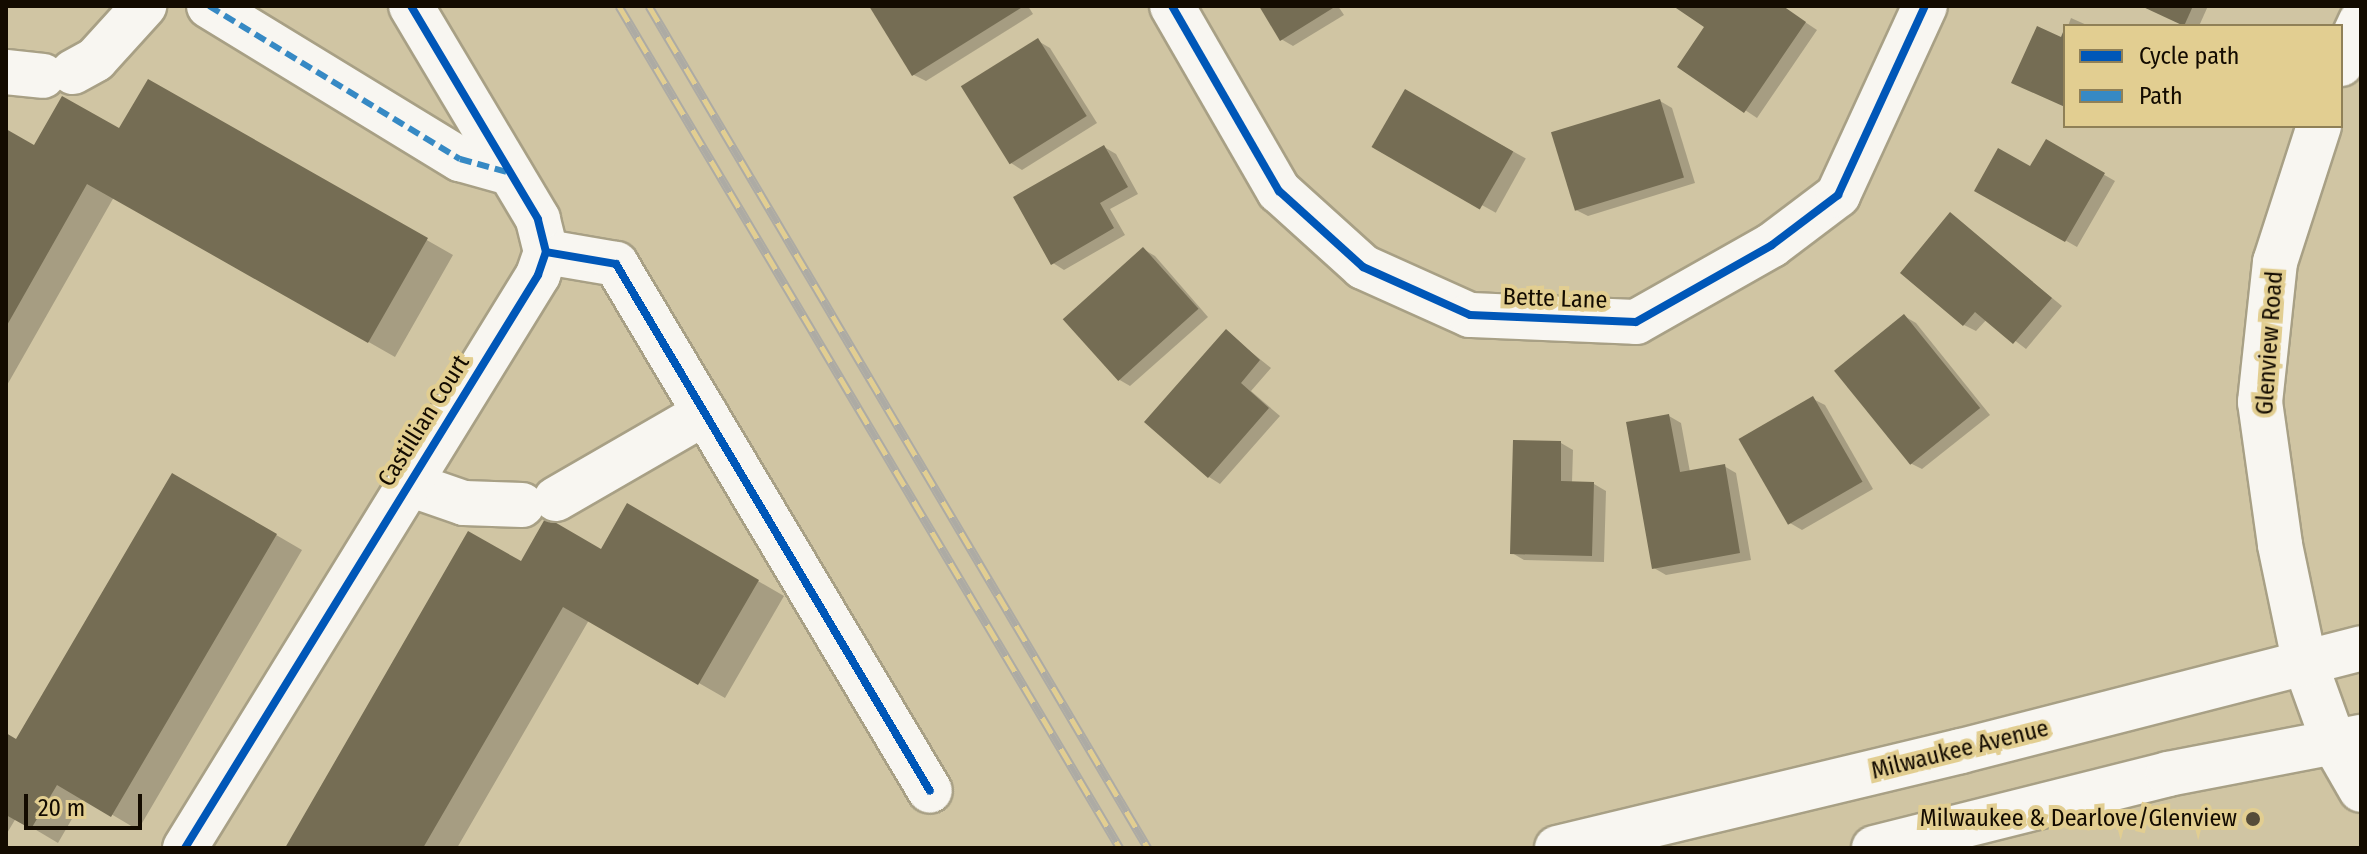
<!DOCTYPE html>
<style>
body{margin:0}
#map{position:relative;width:2367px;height:854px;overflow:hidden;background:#d0c5a3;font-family:"Fira Sans Condensed",sans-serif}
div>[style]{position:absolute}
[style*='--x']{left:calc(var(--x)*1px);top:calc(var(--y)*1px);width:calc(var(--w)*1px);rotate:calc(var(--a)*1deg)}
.shadow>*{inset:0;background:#0003;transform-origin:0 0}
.building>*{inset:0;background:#756d54;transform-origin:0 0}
.roads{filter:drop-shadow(2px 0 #a8a085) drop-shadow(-2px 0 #a8a085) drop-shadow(0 2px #a8a085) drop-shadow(0 -2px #a8a085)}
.minor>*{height:44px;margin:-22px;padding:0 22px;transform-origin:22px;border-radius:22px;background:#f8f6f1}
.major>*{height:44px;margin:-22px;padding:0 22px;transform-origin:22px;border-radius:22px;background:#f8f6f1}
.rail>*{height:9px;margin-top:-4.5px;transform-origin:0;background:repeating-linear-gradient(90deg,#e2ce91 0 18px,#adaba4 0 36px);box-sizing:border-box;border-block:2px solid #adaba4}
.quiet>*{height:6px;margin-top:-3px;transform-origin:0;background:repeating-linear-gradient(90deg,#3689c4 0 12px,transparent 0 18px)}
.cycleway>*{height:8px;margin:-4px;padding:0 4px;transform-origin:4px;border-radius:4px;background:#0057b8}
.dots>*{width:22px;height:22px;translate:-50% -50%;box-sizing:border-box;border:4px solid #e2ce91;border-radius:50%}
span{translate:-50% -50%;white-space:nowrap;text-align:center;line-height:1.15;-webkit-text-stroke:8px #e2ce91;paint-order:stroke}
.street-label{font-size:24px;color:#130b00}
.poi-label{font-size:24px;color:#130b00}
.right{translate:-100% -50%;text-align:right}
.frame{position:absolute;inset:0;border:8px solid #130b00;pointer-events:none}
.legend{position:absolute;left:2063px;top:24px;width:280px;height:104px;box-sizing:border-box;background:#e2ce91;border:2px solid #8f8057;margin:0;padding:10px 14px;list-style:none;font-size:24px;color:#130b00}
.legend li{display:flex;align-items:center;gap:16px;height:40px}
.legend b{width:40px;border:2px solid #8f8057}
.scale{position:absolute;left:24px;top:794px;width:118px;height:36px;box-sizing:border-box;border:4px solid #130b00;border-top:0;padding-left:10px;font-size:24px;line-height:28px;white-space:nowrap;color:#130b00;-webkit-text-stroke:6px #e2ce91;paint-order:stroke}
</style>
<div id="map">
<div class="shadow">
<i style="clip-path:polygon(871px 6px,1028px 6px,1033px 14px,926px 81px,914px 75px)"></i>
<i style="clip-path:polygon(1261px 6px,1338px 6px,1344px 15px,1293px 46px,1281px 39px)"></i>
<i style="clip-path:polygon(1677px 6px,1781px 6px,1817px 30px,1757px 118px,1679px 66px,1706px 26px)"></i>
<i style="clip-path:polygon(2142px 6px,2208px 6px,2199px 26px,2187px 26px)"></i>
<i style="clip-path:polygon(2071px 18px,2089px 26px,2068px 26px)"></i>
<i style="clip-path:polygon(1038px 41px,1050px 48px,1097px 123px,1022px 170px,1011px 163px)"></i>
<i style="clip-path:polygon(148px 81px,453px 255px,395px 357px,114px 197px,6px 387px,6px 132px,34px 148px,120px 131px)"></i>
<i style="left:1406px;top:92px;width:137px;height:62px;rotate:29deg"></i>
<i style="clip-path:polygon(1660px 101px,1672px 108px,1695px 183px,1588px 216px,1576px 210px)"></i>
<i style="clip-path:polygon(2047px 142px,2115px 181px,2077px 247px,1977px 190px,2031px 169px)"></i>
<i style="clip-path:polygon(1104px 147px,1116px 154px,1138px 194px,1110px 209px,1125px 235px,1064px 270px,1053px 263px)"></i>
<i style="clip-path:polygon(1951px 215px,2062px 306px,2026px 349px,1987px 319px,1976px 331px,1964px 325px,1902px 272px)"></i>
<i style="clip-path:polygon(1143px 249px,1155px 256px,1208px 317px,1130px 386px,1118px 379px)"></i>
<i style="clip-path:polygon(1904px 316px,1916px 323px,1990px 415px,1922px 469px,1910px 463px)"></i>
<i style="clip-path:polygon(1226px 332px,1271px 368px,1251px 391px,1280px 416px,1220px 484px,1209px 477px)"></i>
<i style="clip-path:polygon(1813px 399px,1825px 405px,1873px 489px,1802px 530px,1790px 523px)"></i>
<i style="clip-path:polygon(1669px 416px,1681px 423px,1690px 472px,1724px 466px,1736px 473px,1751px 560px,1666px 575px,1654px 568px)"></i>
<i style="clip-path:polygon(1561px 443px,1573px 450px,1572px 483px,1594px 484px,1606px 491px,1604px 562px,1524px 560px,1512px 553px)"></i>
<i style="clip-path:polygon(173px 475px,302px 550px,138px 830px,84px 798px,58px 843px,16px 818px,6px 835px,6px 735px,17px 741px)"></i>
<i style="clip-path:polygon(628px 506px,784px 596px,725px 698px,589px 620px,457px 848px,287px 848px,522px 564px,602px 551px)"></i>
</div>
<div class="building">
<i style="clip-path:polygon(869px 6px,1024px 6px,912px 76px)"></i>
<i style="clip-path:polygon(1259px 6px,1332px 6px,1333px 8px,1280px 41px)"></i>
<i style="clip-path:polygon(1673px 6px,1783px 6px,1806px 22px,1744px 113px,1677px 67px,1704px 27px)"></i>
<i style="clip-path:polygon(2141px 6px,2193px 6px,2184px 26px)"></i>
<i style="clip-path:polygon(2037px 26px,2061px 37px,2065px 27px,2065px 107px,2011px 83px)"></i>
<i style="left:1038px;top:38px;width:92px;height:91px;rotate:58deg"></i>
<i style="clip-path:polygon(148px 79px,428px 238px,368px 343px,87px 184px,6px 327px,6px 129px,34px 145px,62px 96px,119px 128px)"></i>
<i style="left:1405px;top:89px;width:125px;height:67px;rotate:30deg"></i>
<i style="left:1660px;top:99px;width:82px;height:114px;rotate:73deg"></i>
<i style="clip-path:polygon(2046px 139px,2105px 173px,2065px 242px,1974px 191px,1998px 148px,2030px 166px)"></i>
<i style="clip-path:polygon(1104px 145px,1128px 187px,1100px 203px,1114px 228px,1051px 265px,1013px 197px)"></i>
<i style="clip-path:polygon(1950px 212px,2052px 298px,2013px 344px,1975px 312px,1963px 326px,1900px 273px)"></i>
<i style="left:1143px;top:247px;width:83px;height:108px;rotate:48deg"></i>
<i style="left:1904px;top:314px;width:121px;height:90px;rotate:51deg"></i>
<i style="clip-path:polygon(1226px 329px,1260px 360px,1241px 383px,1269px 408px,1208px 478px,1144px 422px)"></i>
<i style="left:1813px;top:396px;width:99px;height:86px;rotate:60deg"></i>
<i style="clip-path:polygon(1669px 414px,1680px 472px,1725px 464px,1740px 553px,1652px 569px,1626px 422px)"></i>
<i style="clip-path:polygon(1513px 440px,1561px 441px,1561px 481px,1594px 482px,1592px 556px,1510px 554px)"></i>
<i style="clip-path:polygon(172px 473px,277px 534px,111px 817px,57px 785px,31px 829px,6px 815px,6px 733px,16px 739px)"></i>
<i style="clip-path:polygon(627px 503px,759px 580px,698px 685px,563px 607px,423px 848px,285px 848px,468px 531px,521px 561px,546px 517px,601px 549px)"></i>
</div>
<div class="roads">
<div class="minor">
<i style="--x:209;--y:6;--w:294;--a:31.4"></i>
<i style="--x:460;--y:159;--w:52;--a:15.6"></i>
<i style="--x:1172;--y:6;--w:214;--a:60"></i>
<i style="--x:1279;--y:191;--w:113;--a:42.1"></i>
<i style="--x:1363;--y:267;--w:117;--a:24.2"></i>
<i style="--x:1470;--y:315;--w:166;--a:2.4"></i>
<i style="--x:1636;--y:322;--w:156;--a:-29.5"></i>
<i style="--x:1772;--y:245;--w:83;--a:-37.1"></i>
<i style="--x:1838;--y:195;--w:208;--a:-65.3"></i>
<i style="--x:6;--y:72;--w:37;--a:6"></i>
<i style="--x:73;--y:72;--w:26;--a:-29"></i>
<i style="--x:96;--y:59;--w:72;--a:-47.8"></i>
<i style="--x:546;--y:252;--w:71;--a:9.7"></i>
<i style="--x:616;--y:264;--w:613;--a:59.21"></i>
<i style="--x:409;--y:484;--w:58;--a:19.1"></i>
<i style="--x:464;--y:503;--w:58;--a:2"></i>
<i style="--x:556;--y:499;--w:172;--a:-30"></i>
<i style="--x:185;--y:848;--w:673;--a:-58.36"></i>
<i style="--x:538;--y:275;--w:24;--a:-71"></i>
<i style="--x:546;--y:252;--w:34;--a:-104"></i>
<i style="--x:538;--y:219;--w:248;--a:-120.8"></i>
</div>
<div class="major">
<i style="--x:2341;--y:64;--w:47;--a:-65.1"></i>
<i style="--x:2319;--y:126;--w:143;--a:107.9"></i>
<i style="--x:2275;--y:262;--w:141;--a:96.1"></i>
<i style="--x:2260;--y:402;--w:144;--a:82"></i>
<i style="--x:2280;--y:545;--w:117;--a:78.2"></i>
<i style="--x:2304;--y:660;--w:88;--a:70.1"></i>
<i style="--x:2334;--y:743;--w:54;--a:60.1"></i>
<i style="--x:1557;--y:848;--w:415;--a:-13.5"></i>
<i style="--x:1961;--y:751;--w:413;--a:-14.4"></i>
<i style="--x:1874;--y:848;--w:303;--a:-14.1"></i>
<i style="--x:2168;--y:774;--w:197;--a:-10.9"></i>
</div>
</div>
<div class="rail">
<i style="--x:619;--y:6;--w:980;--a:59.25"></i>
<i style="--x:649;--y:6;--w:979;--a:59.35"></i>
</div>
<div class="quiet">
<i style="--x:209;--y:6;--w:294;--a:31.4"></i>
<i style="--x:460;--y:159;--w:52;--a:15.6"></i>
</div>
<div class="cycleway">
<i style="--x:1172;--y:6;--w:214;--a:60"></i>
<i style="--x:1279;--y:191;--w:113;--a:42.1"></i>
<i style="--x:1363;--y:267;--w:117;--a:24.2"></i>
<i style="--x:1470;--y:315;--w:166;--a:2.4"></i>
<i style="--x:1636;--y:322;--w:156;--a:-29.5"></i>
<i style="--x:1772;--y:245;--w:83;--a:-37.1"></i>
<i style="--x:1838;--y:195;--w:208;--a:-65.3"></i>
<i style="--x:546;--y:252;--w:71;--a:9.7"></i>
<i style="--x:616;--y:264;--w:613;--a:59.21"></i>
<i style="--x:185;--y:848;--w:673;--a:-58.36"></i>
<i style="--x:538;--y:275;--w:24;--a:-71"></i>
<i style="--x:546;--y:252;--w:34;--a:-104"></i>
<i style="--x:538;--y:219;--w:248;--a:-120.8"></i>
</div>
<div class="dots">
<i style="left:2253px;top:819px;background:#554c39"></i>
</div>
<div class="street-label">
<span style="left:1555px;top:299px;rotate:2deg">Bette Lane</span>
<span style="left:2270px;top:343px;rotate:-86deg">Glenview Road</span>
<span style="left:424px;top:421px;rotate:-58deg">Castillian Court</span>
<span style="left:1960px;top:750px;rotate:-14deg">Milwaukee Avenue</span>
</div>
<div class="poi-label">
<span class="right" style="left:2237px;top:819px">Milwaukee &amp; Dearlove/Glenview</span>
</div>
<div class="frame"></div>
<ul class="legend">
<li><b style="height:10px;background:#0057b8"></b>Cycle path</li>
<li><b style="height:10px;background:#3689c4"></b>Path</li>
</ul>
<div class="scale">20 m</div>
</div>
